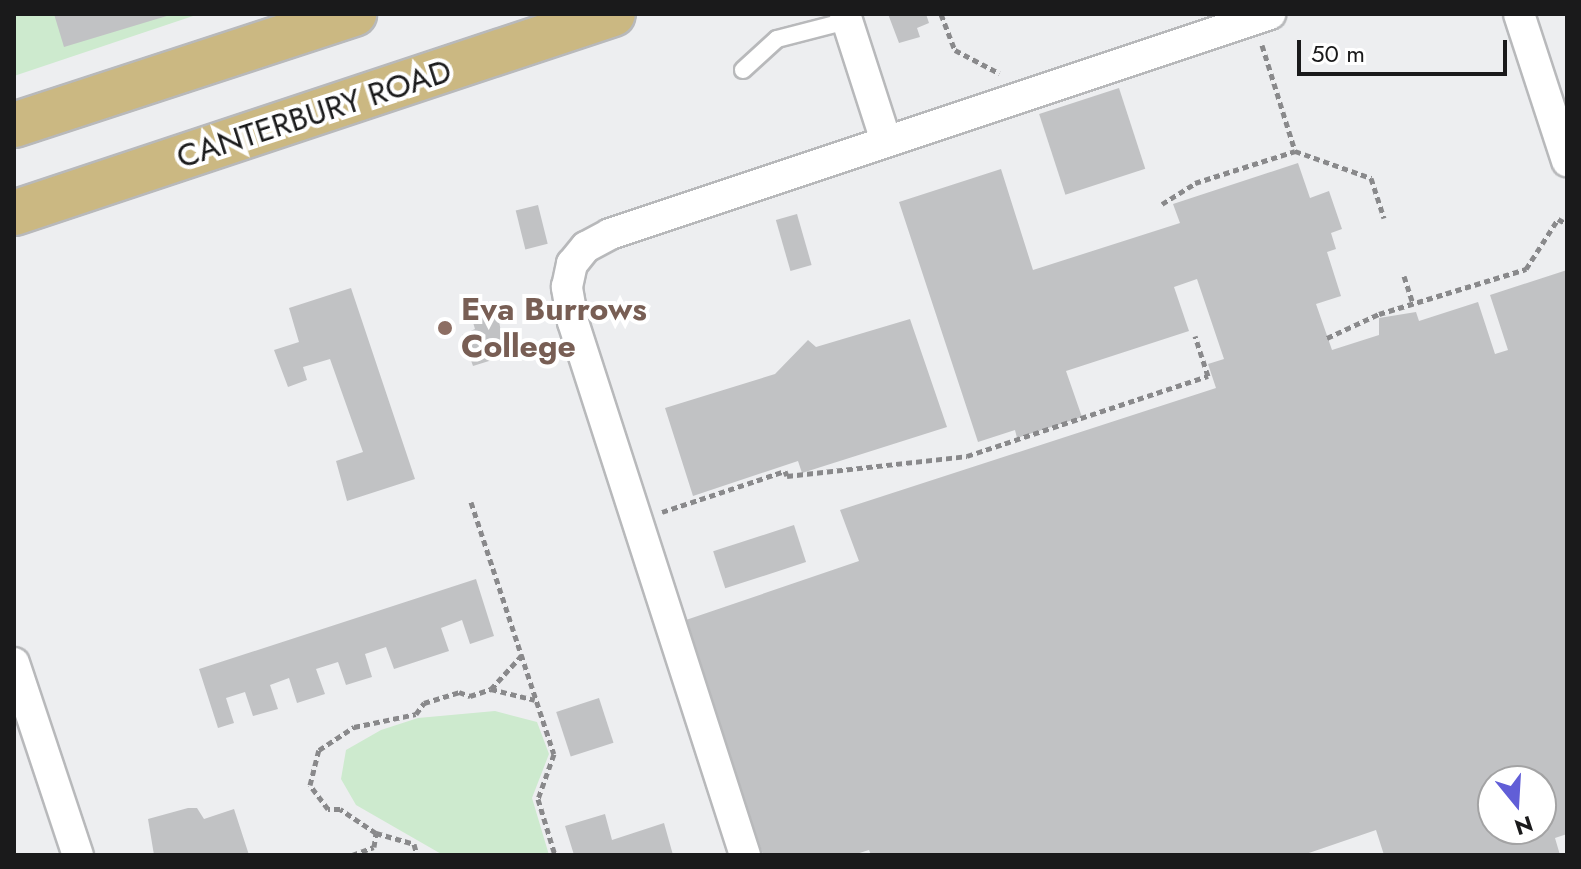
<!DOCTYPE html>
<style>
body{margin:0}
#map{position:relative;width:1581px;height:869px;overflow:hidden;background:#edeef0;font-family:Jost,sans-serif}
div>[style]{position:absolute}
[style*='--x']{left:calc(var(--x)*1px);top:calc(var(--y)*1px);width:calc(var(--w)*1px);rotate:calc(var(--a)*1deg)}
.green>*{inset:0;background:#cdeace}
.building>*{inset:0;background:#c1c2c4;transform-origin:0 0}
.path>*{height:5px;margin-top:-2.5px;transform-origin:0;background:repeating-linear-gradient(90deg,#89898b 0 6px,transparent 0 10px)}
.roads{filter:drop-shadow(2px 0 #b8b9bb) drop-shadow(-2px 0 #b8b9bb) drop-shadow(0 2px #b8b9bb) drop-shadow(0 -2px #b8b9bb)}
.service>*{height:16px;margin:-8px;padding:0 8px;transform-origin:8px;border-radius:8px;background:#fff}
.minor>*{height:30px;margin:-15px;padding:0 15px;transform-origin:15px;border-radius:15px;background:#fff}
.primary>*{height:44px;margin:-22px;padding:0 22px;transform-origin:22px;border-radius:22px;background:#cbb882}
.dots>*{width:22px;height:22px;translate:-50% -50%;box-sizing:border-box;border:4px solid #fff;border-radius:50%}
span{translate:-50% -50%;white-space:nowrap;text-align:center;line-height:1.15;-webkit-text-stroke:8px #fff;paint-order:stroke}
.street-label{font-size:32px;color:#1a1a1b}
.education-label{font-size:32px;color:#785e54;font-weight:700}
.left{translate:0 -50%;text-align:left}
.frame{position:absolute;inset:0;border:16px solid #1a1a1b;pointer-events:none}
.north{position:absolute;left:1477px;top:765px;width:80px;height:80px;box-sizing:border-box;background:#fff;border:2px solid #a3a3a4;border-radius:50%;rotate:162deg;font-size:22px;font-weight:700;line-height:32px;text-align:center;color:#1a1a1b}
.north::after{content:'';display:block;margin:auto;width:28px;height:36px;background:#615ed7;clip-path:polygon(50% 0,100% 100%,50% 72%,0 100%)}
.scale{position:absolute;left:1297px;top:40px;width:210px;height:36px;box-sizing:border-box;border:4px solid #1a1a1b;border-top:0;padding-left:10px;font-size:24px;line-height:28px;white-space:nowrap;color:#1a1a1b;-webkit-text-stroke:6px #fff;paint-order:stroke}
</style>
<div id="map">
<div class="green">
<i style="clip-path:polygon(14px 14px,199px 14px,14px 76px)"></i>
<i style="clip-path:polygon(495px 711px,537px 722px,549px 754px,532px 798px,549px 855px,443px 855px,356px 805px,341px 779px,346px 750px,381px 730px,418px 718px)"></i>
</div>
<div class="building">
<i style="clip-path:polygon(54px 14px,170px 14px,170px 15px,64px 47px)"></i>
<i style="clip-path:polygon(888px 14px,926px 14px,929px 23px,917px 28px,920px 37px,899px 43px)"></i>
<i style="left:1119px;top:88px;width:85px;height:84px;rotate:72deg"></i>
<i style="clip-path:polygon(evenodd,1298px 163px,1310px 198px,1329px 191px,1342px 229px,1331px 233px,1336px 249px,1327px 252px,1341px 296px,1316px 304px,1332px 350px,1379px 335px,1379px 318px,1416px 312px,1419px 321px,1478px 302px,1495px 354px,1508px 350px,1490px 295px,1567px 270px,1567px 834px,1555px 838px,1560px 855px,1384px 855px,1376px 830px,1303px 855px,871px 855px,869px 850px,853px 855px,763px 855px,683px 621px,859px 561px,840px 510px,1216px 388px,1208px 364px,1224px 359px,1197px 279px,1174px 287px,1189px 331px,1066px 371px,1082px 417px,1017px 438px,1015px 430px,978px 442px,899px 202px,1001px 169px,1033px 270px,1180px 223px,1173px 204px,1298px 163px,1493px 781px,1541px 781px,1541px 829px,1493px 829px,1493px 781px)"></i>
<i style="left:538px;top:205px;width:40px;height:23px;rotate:76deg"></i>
<i style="left:797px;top:214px;width:53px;height:22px;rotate:74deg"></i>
<i style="clip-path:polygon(351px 288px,415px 479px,347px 501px,336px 461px,363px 452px,330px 359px,303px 367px,307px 380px,288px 387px,274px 350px,299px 342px,289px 308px)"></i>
<i style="clip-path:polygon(497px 309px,505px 356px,473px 366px,462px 335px,475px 329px,471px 316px)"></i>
<i style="clip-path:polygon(910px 319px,947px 427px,802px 473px,798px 461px,693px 496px,665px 408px,775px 374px,808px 340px,816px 347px)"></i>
<i style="left:794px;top:525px;width:39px;height:85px;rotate:72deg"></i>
<i style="clip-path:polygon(476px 579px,494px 636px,470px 644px,462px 620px,441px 628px,449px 651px,394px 669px,386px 647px,365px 654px,372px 677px,346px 685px,338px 662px,316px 669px,325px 694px,297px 703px,289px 678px,270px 685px,278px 709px,253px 716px,245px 692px,226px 698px,234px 723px,218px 728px,199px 669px)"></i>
<i style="left:599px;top:698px;width:47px;height:45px;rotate:72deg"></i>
<i style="clip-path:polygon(188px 808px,197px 808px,204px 819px,234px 809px,249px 855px,154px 855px,148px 819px)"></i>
<i style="clip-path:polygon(605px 814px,612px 840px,664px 823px,673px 855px,574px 855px,565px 826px)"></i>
</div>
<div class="path">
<i style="--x:941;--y:14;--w:39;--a:69"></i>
<i style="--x:955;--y:50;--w:50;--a:27.6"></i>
<i style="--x:1262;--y:45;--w:111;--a:72.7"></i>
<i style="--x:1162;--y:204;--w:39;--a:-32"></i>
<i style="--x:1195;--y:183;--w:105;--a:-17.7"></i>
<i style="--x:1295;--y:151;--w:81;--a:19.6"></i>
<i style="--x:1371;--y:178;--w:42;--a:72"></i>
<i style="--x:1404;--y:276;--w:28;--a:72"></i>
<i style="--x:1327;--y:338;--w:57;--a:-24.8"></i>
<i style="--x:1379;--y:314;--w:154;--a:-17"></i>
<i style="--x:1526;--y:269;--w:59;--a:-57.4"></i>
<i style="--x:1558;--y:219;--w:10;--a:29"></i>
<i style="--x:471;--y:502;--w:265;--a:71.8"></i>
<i style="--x:554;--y:754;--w:48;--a:109.6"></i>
<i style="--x:538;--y:799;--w:59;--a:73.1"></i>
<i style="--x:662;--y:512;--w:130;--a:-18.4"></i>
<i style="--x:785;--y:471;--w:5;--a:68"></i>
<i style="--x:787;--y:476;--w:181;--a:-6.3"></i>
<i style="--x:967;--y:456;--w:254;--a:-18.4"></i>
<i style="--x:1208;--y:376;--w:42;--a:-108"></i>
<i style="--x:491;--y:689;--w:46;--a:-47.6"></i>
<i style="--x:376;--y:833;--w:43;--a:-146.3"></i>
<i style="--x:340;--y:809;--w:12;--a:180"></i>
<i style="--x:328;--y:809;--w:30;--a:-127"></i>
<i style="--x:310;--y:785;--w:36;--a:-76"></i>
<i style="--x:319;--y:750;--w:42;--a:-33.3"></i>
<i style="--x:354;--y:727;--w:63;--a:-11.8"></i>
<i style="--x:416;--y:714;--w:14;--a:-54"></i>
<i style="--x:424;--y:703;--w:37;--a:-17"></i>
<i style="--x:459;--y:692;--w:12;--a:20"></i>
<i style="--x:470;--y:696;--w:22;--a:-18"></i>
<i style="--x:491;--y:689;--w:45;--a:14"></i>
<i style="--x:352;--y:855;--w:23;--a:-20"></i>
<i style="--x:374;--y:847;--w:14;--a:-82"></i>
<i style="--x:376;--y:833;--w:40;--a:16"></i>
<i style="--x:414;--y:844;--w:11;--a:75"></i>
</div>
<div class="roads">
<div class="service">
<i style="--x:743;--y:70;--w:46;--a:-42.4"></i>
<i style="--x:777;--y:39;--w:72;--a:-14.4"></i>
</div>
<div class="minor">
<i style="--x:845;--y:14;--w:133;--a:72.1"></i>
<i style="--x:1519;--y:14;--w:155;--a:71.9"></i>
<i style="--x:14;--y:663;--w:202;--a:71.6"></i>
<i style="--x:745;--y:855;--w:560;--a:-107.88"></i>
<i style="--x:573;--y:322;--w:36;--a:-100"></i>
<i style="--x:567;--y:287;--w:24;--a:-78"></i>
<i style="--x:572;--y:264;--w:22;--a:-51"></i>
<i style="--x:586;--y:247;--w:27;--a:-28"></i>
<i style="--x:610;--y:234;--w:696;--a:-18.43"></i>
</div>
<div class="primary">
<i style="--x:14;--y:125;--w:358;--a:-18.1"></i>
<i style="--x:14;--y:213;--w:631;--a:-18.38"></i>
</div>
</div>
<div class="dots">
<i style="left:445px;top:328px;background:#8d6e63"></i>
</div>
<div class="street-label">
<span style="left:314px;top:114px;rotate:-18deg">CANTERBURY ROAD</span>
</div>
<div class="education-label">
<span class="left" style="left:461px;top:328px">Eva Burrows<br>College</span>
</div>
<div class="frame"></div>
<div class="north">N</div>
<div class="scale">50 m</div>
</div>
